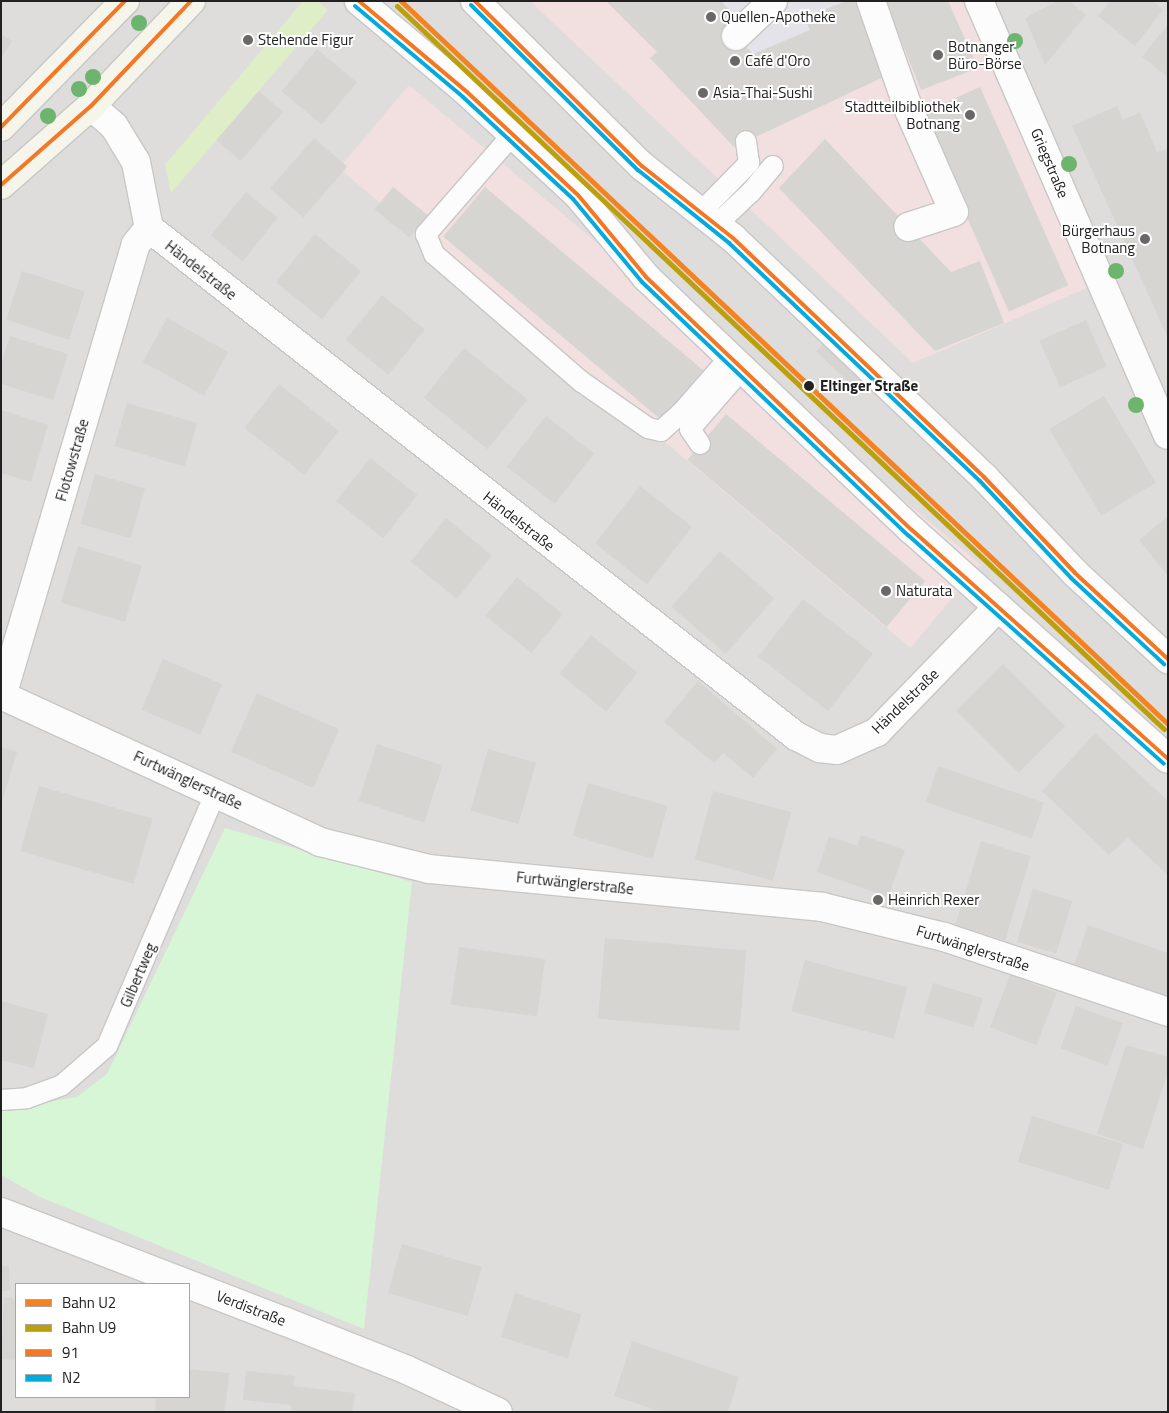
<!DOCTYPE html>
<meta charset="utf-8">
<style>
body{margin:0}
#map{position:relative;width:1169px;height:1413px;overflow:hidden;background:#efedea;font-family:"Titillium Web",sans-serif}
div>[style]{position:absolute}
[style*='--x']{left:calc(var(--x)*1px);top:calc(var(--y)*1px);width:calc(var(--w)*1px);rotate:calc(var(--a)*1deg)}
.residential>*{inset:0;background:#dedddb}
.commercial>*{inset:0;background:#f1e0df;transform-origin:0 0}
.grass>*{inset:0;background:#deeec6}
.park>*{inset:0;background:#d6f6d5}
.plaza>*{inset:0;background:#e4e3e9}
.building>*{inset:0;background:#d7d5d2;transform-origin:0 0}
.roads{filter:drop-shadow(1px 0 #c8c7c6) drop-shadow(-1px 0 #c8c7c6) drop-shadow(0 1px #c8c7c6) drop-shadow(0 -1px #c8c7c6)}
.service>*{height:20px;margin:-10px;padding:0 10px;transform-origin:10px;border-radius:10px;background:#fdfcfc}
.pedestrian>*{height:28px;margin:-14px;padding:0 14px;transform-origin:14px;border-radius:14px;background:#fdfcfc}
.minor>*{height:28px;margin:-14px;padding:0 14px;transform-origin:14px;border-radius:14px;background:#fdfcfc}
.secondary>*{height:28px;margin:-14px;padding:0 14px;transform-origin:14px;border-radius:14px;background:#f5f5ec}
.bus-1>*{height:4px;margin:-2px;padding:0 2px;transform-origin:2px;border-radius:2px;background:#f47824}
.bus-2>*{height:4px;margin:-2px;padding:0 2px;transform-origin:2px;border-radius:2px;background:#03aadd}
.rail-1>*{height:5px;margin:-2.5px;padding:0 2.5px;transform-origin:2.5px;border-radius:2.5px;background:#f58220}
.rail-2>*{height:5px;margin:-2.5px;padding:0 2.5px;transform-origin:2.5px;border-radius:2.5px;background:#bc9f0c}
.trees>*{width:16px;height:16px;margin:-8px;border-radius:50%;background:#6db46d}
.dots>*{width:14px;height:14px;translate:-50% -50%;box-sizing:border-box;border:2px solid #fff;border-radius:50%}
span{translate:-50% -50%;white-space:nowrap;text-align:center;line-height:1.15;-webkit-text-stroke:4px #fff;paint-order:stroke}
.poi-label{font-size:15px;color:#212121}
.left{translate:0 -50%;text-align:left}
.right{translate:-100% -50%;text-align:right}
.street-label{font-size:15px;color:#212121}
.stop-label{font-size:15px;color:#212121;font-weight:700}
.frame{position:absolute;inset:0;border:2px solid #212121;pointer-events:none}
.legend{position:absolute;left:15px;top:1283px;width:175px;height:115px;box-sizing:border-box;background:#fff;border:1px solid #a6a6a6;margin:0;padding:6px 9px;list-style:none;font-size:15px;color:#212121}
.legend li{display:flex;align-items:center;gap:10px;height:25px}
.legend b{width:25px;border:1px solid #a6a6a6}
</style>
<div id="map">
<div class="residential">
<i style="clip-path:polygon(evenodd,1px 1px,1168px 1px,1168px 1412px,1px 1412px,1px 1px,16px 1284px,189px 1284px,189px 1397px,16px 1397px,16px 1284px)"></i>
</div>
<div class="commercial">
<i style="clip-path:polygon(530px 1px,975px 1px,1101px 282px,913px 363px)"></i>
<i style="left:409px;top:85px;width:746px;height:109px;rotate:40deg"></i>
</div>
<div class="grass">
<i style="clip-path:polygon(303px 1px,317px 1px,328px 10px,171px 193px,165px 165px)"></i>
</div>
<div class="park">
<i style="clip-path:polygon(225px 828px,412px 882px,364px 1329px,40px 1197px,1px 1175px,1px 1110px,77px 1097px,107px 1074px)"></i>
</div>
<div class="plaza">
<i style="clip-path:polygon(721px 1px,847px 1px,804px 17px,810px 30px,753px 54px,727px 26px,736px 17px)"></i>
</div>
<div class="building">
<i style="clip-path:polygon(606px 1px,721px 1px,736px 17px,736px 36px,753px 54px,810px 30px,804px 17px,847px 1px,858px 1px,890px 74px,734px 147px,650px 58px,657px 52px)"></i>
<i style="clip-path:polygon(885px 1px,948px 1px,978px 68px,921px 90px)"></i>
<i style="clip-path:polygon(1058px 1px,1069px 1px,1086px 15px,1045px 65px,1025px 18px)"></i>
<i style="clip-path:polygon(1110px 1px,1153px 1px,1163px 10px,1135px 46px,1098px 16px)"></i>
<i style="clip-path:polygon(1168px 24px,1168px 77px,1142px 57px)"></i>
<i style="clip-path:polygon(1px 34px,12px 41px,1px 58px)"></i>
<i style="left:317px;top:49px;width:52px;height:55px;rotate:40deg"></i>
<i style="left:980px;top:87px;width:217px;height:65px;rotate:66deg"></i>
<i style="left:259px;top:91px;width:32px;height:65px;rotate:41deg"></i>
<i style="clip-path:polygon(1117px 106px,1123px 120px,1140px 112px,1157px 152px,1168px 149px,1168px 338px,1072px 126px)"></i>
<i style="left:314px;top:138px;width:44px;height:67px;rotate:41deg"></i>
<i style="clip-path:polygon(825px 139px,951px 272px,980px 261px,1004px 323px,935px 351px,779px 188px)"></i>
<i style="left:393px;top:187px;width:45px;height:29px;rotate:39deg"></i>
<i style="left:485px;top:187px;width:285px;height:65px;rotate:40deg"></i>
<i style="left:246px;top:192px;width:41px;height:56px;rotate:39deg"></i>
<i style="left:315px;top:234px;width:59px;height:62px;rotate:39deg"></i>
<i style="left:22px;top:271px;width:66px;height:51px;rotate:18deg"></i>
<i style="left:382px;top:295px;width:55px;height:58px;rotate:39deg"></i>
<i style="left:167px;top:318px;width:70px;height:50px;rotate:29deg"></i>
<i style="left:1086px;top:320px;width:51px;height:51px;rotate:66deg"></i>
<i style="clip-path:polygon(10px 336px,68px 354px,53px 400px,1px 384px,1px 364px)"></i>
<i style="left:825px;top:342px;width:56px;height:13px;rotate:43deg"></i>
<i style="left:464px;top:348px;width:82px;height:64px;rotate:39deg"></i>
<i style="left:279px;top:384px;width:76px;height:56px;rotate:38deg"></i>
<i style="left:1104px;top:396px;width:101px;height:64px;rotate:59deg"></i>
<i style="left:127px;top:403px;width:73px;height:45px;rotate:16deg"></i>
<i style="clip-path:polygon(1px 410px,48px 425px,31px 482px,1px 473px)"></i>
<i style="left:726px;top:414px;width:260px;height:60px;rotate:40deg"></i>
<i style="left:546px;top:416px;width:61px;height:64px;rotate:38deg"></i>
<i style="left:370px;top:458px;width:60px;height:55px;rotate:38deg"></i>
<i style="left:95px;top:474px;width:52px;height:52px;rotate:16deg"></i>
<i style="left:640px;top:486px;width:66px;height:73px;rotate:38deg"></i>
<i style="clip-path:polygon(1168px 516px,1168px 576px,1139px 540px)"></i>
<i style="left:446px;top:518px;width:59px;height:56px;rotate:39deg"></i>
<i style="left:78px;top:546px;width:67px;height:59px;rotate:17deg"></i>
<i style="left:720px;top:551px;width:72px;height:74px;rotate:41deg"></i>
<i style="left:517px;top:577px;width:59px;height:50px;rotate:39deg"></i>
<i style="left:803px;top:599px;width:89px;height:73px;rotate:38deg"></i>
<i style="left:591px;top:635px;width:60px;height:50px;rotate:39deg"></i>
<i style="left:163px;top:659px;width:64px;height:55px;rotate:23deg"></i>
<i style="left:1003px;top:664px;width:88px;height:66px;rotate:45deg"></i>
<i style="clip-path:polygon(698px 681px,777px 749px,753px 778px,723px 753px,714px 763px,664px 722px)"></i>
<i style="left:257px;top:693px;width:90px;height:64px;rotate:24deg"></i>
<i style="clip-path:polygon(1095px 733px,1168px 801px,1168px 875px,1128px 838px,1109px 855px,1042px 791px)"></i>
<i style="left:377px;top:744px;width:69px;height:60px;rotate:18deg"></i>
<i style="clip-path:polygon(1px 747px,17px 752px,2px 802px,1px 802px)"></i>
<i style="left:488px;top:749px;width:50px;height:64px;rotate:16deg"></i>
<i style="left:938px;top:766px;width:112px;height:38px;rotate:19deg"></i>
<i style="left:588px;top:783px;width:83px;height:55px;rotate:16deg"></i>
<i style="left:39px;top:786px;width:118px;height:68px;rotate:16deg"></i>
<i style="left:713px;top:791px;width:81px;height:71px;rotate:15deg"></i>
<i style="clip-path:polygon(861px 835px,905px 850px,888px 897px,817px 872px,829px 836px,857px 846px)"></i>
<i style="left:981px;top:841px;width:52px;height:88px;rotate:17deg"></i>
<i style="left:1033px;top:889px;width:41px;height:55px;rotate:17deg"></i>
<i style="clip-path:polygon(1088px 925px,1168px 953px,1168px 999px,1074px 966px)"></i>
<i style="left:605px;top:938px;width:142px;height:81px;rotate:5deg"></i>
<i style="left:459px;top:947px;width:87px;height:58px;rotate:8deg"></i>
<i style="left:805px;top:960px;width:106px;height:53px;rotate:15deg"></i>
<i style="left:1010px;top:975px;width:50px;height:56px;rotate:21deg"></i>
<i style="left:933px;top:983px;width:52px;height:31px;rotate:17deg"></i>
<i style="clip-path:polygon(1px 1001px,48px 1014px,34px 1068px,1px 1060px)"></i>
<i style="left:1076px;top:1006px;width:50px;height:45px;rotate:20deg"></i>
<i style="clip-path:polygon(1126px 1045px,1168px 1057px,1168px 1072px,1143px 1149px,1097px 1134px)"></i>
<i style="left:1032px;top:1116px;width:95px;height:48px;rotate:17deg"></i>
<i style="left:402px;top:1244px;width:83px;height:51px;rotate:16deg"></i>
<i style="clip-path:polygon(1px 1266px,9px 1266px,10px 1290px,1px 1291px)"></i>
<i style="left:515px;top:1293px;width:70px;height:46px;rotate:18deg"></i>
<i style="clip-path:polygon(4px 1297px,16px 1299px,16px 1360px,1px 1359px)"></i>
<i style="clip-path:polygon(632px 1341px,739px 1377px,728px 1412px,662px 1412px,614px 1396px)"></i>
<i style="clip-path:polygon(189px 1369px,229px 1373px,225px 1412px,155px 1412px,156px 1397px,189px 1397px)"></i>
<i style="clip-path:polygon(246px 1371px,295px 1376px,293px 1386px,355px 1393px,353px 1412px,291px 1412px,291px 1405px,243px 1400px)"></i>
</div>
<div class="roads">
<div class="service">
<i style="--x:513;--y:134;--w:133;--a:131"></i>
<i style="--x:426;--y:234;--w:22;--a:68"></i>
<i style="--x:434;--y:254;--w:196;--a:40.9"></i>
<i style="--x:582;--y:382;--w:80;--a:34.9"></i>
<i style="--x:648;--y:428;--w:13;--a:13"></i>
<i style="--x:661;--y:431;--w:28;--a:-42"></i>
<i style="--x:682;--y:412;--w:73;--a:-48.9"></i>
<i style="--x:701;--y:212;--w:69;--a:-45.6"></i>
<i style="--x:749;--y:163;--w:22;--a:-98"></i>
<i style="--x:716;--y:225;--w:48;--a:-43.3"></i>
<i style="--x:751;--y:192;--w:34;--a:-50"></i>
<i style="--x:700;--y:444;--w:18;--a:-124"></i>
<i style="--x:690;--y:429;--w:79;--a:-49.1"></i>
<i style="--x:1;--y:1100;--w:26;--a:-4"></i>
<i style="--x:27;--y:1098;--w:37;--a:-20"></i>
<i style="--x:62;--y:1085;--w:60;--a:-40.9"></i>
<i style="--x:107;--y:1046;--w:276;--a:-66.8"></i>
</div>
<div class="pedestrian">
<i style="--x:871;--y:1;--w:115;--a:70.8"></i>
<i style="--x:909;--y:110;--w:111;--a:66.2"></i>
<i style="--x:954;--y:212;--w:48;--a:161.9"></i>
<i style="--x:736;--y:36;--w:51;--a:-43.4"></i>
</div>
<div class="minor">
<i style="--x:359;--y:1;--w:141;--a:40.1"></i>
<i style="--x:467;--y:92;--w:151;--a:42.9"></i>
<i style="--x:578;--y:195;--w:107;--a:50.3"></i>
<i style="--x:646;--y:277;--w:367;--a:43.6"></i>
<i style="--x:912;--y:530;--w:343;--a:41.8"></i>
<i style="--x:475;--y:1;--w:235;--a:44.7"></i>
<i style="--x:642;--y:166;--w:116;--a:38.4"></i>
<i style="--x:733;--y:238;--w:347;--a:43.6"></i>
<i style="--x:984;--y:477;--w:132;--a:46.5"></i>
<i style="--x:1075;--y:573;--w:127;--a:42.8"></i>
<i style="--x:979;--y:1;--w:473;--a:66.5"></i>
<i style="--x:91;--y:106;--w:30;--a:41"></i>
<i style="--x:114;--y:126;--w:42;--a:58.6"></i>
<i style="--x:136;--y:162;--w:67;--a:78.9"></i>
<i style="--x:149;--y:228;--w:823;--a:38.14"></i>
<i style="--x:796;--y:736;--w:27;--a:27"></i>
<i style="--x:820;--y:748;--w:17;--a:7"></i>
<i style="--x:837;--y:750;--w:44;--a:-24.2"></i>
<i style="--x:877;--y:732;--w:174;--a:-45.9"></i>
<i style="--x:1;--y:695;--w:351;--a:24.7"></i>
<i style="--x:320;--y:842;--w:112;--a:13.9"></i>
<i style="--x:429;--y:869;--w:395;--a:5.5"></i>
<i style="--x:822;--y:907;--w:126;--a:13.8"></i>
<i style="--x:944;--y:937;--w:236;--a:18.5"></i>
<i style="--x:2;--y:696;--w:471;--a:-73.5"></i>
<i style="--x:136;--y:244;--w:21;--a:-51"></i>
<i style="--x:1;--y:1212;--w:303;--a:21.1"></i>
<i style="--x:284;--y:1321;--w:132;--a:21.7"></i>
<i style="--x:407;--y:1370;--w:100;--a:24.8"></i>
</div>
<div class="secondary">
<i style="--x:1;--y:127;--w:177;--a:-45.5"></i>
<i style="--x:1;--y:185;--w:120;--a:-41.3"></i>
<i style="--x:91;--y:106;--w:145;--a:-46.4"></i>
</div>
</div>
<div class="bus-1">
<i style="--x:359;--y:1;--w:141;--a:40.1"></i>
<i style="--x:467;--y:92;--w:151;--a:42.9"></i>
<i style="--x:578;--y:195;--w:107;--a:50.3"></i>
<i style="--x:646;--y:277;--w:367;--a:43.6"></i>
<i style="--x:912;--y:530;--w:343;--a:41.8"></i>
<i style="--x:475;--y:1;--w:235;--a:44.7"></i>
<i style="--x:642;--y:166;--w:116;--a:38.4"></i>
<i style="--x:733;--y:238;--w:347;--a:43.6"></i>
<i style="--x:984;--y:477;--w:132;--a:46.5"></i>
<i style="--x:1075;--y:573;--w:127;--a:42.8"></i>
<i style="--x:1;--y:127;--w:177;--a:-45.5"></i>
<i style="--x:1;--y:185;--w:120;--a:-41.3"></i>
<i style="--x:91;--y:106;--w:145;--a:-46.4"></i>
</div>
<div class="bus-2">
<i style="--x:471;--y:5;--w:235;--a:44.7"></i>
<i style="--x:638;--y:170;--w:117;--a:38.7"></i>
<i style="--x:729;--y:243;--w:346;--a:43.5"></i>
<i style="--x:980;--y:481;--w:133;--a:46.8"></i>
<i style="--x:1071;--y:578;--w:127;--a:42.8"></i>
<i style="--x:355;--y:6;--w:141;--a:40.1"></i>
<i style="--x:463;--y:97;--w:150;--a:42.8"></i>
<i style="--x:573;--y:199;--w:108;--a:50.3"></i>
<i style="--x:642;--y:282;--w:367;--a:43.6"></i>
<i style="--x:908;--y:535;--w:343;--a:41.8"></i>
</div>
<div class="rail-1">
<i style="--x:401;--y:1;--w:1054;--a:43.31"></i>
</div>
<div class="rail-2">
<i style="--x:397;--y:6;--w:1054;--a:43.31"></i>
</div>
<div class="trees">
<i style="left:139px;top:23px"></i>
<i style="left:1015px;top:41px"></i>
<i style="left:93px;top:77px"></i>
<i style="left:79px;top:89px"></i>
<i style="left:48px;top:116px"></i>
<i style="left:1069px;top:164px"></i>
<i style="left:1116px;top:271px"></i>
<i style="left:1136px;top:405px"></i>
</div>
<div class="dots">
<i style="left:711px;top:17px;background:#696867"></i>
<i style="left:248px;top:40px;background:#696867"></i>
<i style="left:938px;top:55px;background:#696867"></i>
<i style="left:735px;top:61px;background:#696867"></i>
<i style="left:703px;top:93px;background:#696867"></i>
<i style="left:970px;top:115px;background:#696867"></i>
<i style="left:1145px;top:239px;background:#696867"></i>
<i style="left:809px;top:386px;background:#212121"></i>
<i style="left:886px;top:591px;background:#696867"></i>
<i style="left:878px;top:900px;background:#696867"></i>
</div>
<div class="poi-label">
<span class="left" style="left:721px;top:17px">Quellen-Apotheke</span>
<span class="left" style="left:258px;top:40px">Stehende Figur</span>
<span class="left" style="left:948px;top:55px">Botnanger<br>Büro-Börse</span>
<span class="left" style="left:745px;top:61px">Café d'Oro</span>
<span class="left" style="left:713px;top:93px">Asia-Thai-Sushi</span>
<span class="right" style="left:960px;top:115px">Stadtteilbibliothek<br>Botnang</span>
<span class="right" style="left:1135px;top:239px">Bürgerhaus<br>Botnang</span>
<span class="left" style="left:896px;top:591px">Naturata</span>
<span class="left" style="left:888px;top:900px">Heinrich Rexer</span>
</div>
<div class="street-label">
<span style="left:1050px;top:163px;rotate:67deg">Griegstraße</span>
<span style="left:201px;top:270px;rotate:38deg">Händelstraße</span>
<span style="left:72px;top:460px;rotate:-74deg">Flotowstraße</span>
<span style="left:519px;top:521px;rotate:38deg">Händelstraße</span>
<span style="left:905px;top:701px;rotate:-44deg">Händelstraße</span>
<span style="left:188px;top:780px;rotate:25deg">Furtwänglerstraße</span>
<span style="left:575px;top:883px;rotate:6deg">Furtwänglerstraße</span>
<span style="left:973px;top:948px;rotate:18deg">Furtwänglerstraße</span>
<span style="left:138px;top:975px;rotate:-67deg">Gilbertweg</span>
<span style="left:251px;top:1308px;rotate:21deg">Verdistraße</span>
</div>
<div class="stop-label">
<span class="left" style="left:820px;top:386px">Eltinger Straße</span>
</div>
<div class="frame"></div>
<ul class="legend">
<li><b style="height:6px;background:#f58220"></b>Bahn U2</li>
<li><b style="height:6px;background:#bc9f0c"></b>Bahn U9</li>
<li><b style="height:6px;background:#f47824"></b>91</li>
<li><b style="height:6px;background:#03aadd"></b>N2</li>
</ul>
</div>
